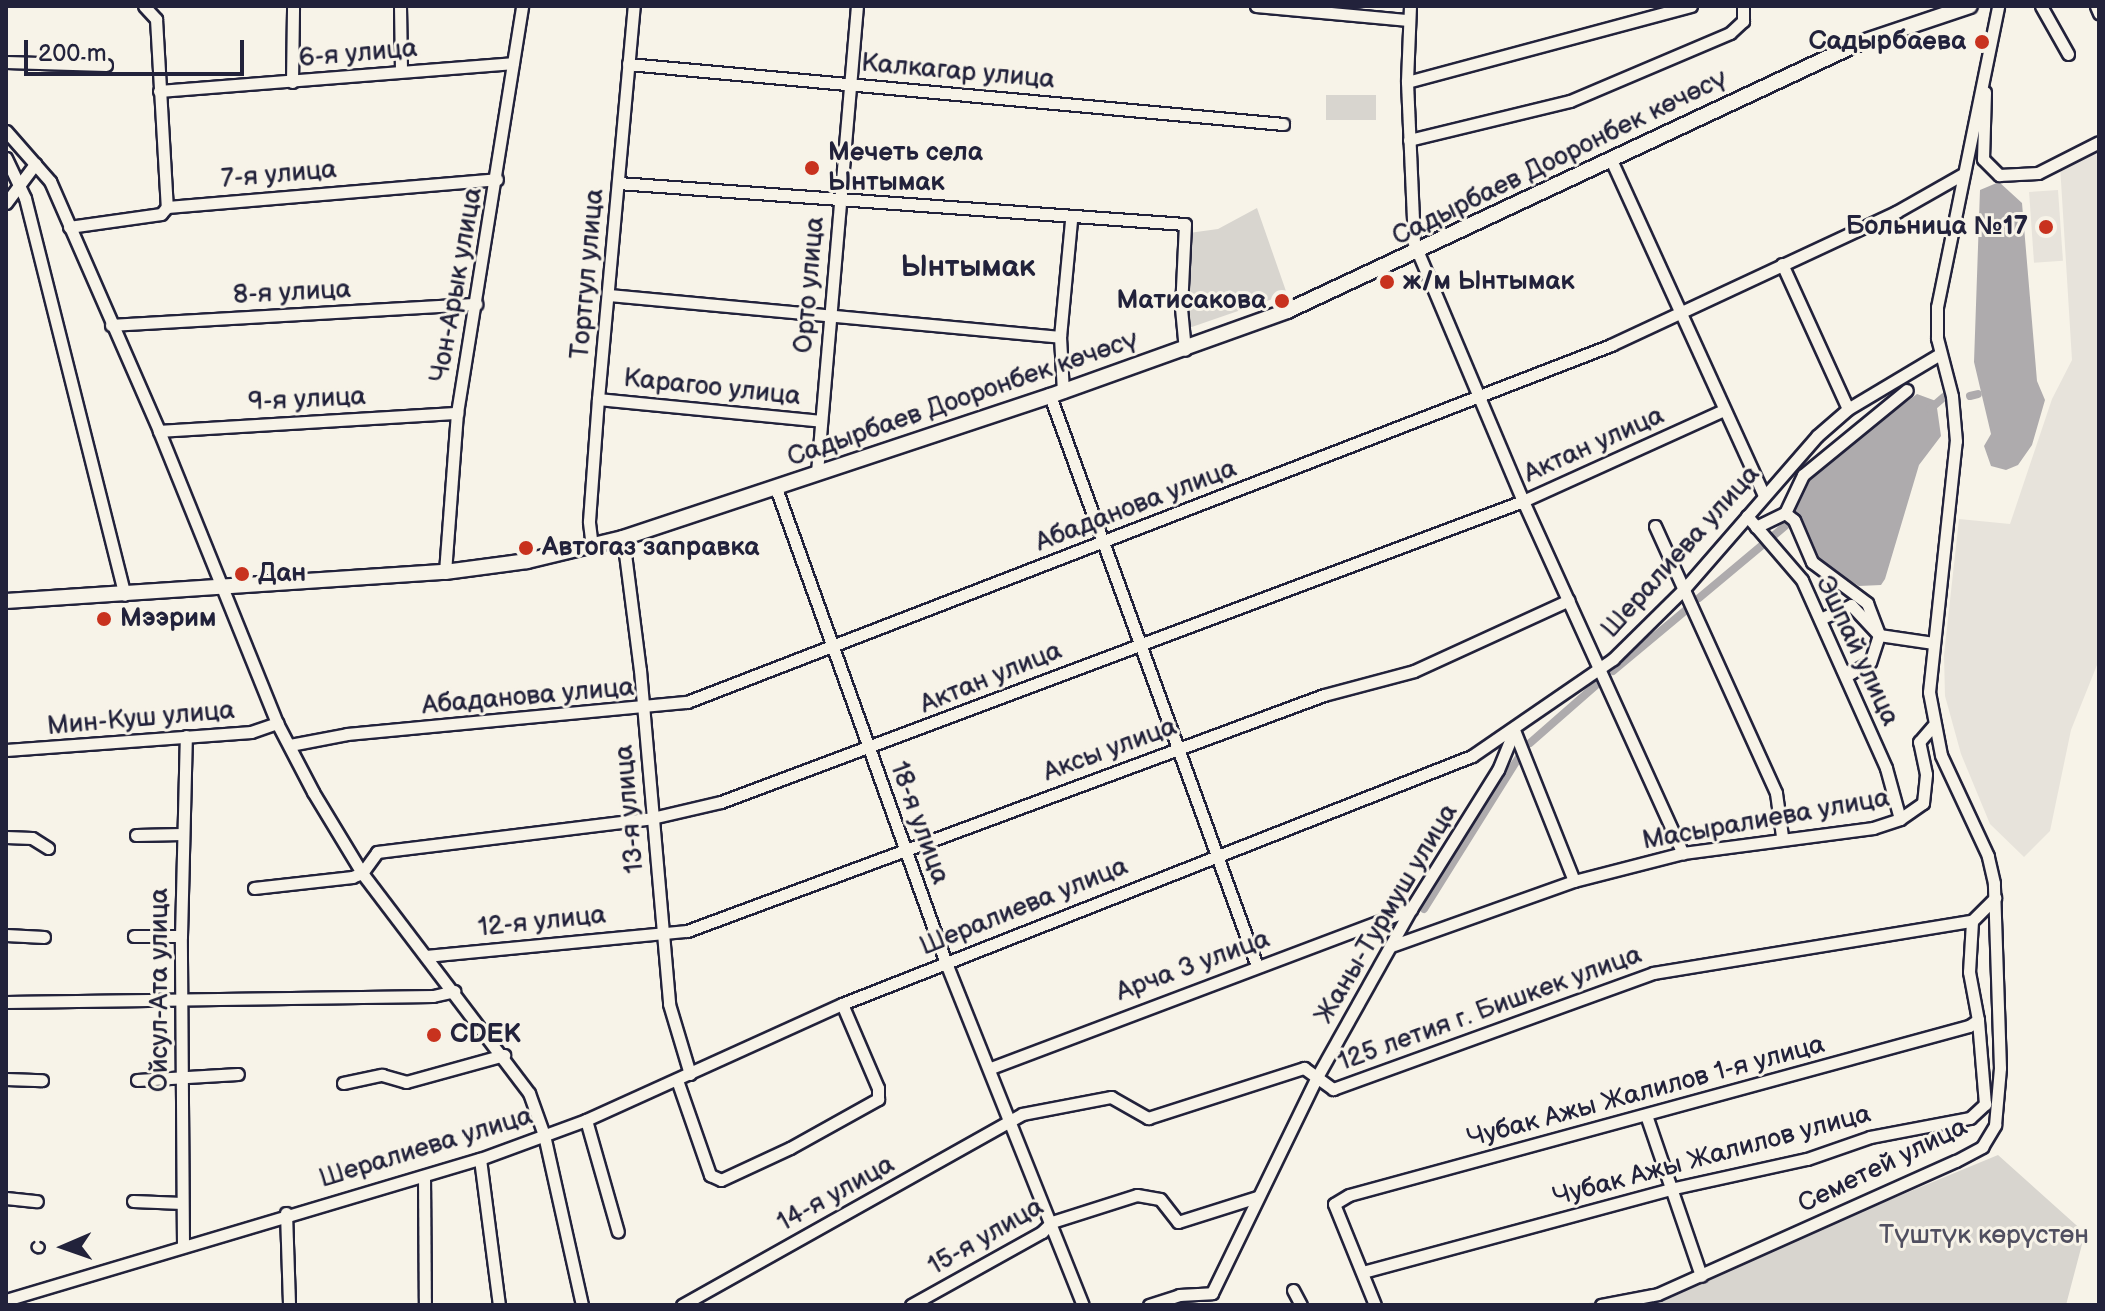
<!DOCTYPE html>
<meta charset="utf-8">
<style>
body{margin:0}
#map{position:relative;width:2105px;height:1311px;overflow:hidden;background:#f7f3e8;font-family:"Balsamiq Sans",sans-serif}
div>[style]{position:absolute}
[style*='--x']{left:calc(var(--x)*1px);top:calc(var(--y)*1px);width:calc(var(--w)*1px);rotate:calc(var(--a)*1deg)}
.built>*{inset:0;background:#e7e3db;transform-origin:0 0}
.green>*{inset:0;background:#d8d5cf;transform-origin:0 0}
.water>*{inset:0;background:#aeabad}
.canal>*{height:8px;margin:-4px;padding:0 4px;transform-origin:4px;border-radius:4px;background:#aeabad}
.roads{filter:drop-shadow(2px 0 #22223b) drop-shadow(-2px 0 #22223b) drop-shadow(0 2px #22223b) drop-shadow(0 -2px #22223b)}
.minor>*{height:11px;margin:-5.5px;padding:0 5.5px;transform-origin:5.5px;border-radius:5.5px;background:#f7f3e8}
.major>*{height:14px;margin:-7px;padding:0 7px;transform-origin:7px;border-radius:7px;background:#f7f3e8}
.dots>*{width:22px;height:22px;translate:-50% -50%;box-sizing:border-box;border:4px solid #f7f3e8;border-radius:50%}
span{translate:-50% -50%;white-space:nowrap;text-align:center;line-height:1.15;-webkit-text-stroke:6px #f7f3e8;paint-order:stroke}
.poi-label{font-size:26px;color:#22223b;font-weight:700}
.right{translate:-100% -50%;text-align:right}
.left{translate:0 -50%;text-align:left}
.street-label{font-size:26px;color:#22223b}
.park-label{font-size:26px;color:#504f60}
.quarter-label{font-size:30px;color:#22223b;font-weight:700}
.frame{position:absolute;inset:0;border:8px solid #22223b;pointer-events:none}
.north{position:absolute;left:24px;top:1207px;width:80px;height:80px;-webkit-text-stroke:6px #f7f3e8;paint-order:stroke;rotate:268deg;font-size:22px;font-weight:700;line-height:32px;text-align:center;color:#22223b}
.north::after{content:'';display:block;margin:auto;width:28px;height:36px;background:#22223b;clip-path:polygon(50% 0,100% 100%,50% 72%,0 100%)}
.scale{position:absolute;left:24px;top:40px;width:220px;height:36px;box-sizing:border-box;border:4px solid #22223b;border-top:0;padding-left:10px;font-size:24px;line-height:28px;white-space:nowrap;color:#22223b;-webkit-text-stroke:6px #f7f3e8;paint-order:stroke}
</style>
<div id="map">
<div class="built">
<i style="clip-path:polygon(2099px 152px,2099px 660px,2071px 730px,2050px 831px,2024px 857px,1990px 824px,1961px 754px,1945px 696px,1944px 655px,1959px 519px,2010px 524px,2052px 399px,2072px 360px,2060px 165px)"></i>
<i style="left:2058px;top:190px;width:71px;height:29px;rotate:86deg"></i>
</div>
<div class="green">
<i style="left:1326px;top:95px;width:50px;height:25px"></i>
<i style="clip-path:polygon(1257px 208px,1287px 294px,1186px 329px,1189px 233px,1218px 229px)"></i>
<i style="clip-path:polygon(1998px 1155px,2085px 1233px,2066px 1305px,1575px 1305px,1669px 1291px)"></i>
</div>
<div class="water">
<i style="clip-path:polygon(1999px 182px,2022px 203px,2037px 381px,2045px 400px,2032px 445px,2018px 465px,2006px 470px,1991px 466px,1984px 446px,1991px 434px,1974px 362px,1980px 190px)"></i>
<i style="clip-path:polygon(1917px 394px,1936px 401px,1941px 436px,1919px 465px,1885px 579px,1881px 585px,1859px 586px,1817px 562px,1791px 509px,1794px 496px,1837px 454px)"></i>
</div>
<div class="canal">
<i style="--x:1970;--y:396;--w:8;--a:-14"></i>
<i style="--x:1930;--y:409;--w:18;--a:-41"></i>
<i style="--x:1699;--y:598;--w:120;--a:-39.9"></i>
<i style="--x:1613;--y:671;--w:95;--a:-39.9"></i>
<i style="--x:1530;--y:743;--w:96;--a:-41.2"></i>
<i style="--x:1424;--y:909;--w:179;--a:-58"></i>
</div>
<div class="roads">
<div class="minor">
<i style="--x:144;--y:6;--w:18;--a:47"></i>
<i style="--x:156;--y:19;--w:188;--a:86.7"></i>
<i style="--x:400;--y:6;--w:65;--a:89.1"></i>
<i style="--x:1256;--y:6;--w:153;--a:5.3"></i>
<i style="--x:1410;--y:6;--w:76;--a:92.3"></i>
<i style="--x:1407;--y:82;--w:161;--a:87.5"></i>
<i style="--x:1414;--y:243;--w:280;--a:67.1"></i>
<i style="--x:1523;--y:501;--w:387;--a:65.6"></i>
<i style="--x:2041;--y:6;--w:55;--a:60.6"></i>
<i style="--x:2096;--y:6;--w:8;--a:67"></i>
<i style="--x:6;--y:62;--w:100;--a:1.7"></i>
<i style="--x:628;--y:64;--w:658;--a:5.23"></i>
<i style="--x:292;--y:82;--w:76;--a:-89.2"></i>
<i style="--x:1407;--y:82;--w:294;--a:-15"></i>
<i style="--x:159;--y:91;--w:355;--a:-4.5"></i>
<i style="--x:1985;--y:92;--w:67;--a:91.7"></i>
<i style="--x:1983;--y:159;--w:23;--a:45"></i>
<i style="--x:1999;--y:175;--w:39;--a:-3"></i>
<i style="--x:2038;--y:173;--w:68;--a:-26.9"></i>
<i style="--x:6;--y:131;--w:67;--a:48.7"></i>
<i style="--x:50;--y:181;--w:273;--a:66.4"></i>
<i style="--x:159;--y:431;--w:315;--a:68"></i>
<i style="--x:277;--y:723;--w:78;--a:62.4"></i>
<i style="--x:313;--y:792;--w:95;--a:58.8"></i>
<i style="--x:362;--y:873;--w:276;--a:52.8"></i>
<i style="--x:529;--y:1093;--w:45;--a:70.3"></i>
<i style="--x:544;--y:1135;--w:174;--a:77.4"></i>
<i style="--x:1409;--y:140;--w:166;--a:-13.6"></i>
<i style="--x:1570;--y:101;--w:174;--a:-23"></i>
<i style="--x:1730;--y:33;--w:18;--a:-43"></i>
<i style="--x:1743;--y:21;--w:15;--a:-90"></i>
<i style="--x:6;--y:158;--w:44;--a:64.6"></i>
<i style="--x:25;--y:198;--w:409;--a:75.9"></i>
<i style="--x:1612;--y:162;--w:366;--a:65.5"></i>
<i style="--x:618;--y:183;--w:568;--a:4.14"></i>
<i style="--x:1185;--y:224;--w:84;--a:92.7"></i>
<i style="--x:1181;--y:308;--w:42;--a:84.6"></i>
<i style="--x:6;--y:203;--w:49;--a:-53.4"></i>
<i style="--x:69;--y:227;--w:93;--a:-8"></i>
<i style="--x:161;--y:214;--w:9;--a:-49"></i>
<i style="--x:167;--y:207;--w:331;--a:-4.8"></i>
<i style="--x:1782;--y:264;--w:159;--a:65.5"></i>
<i style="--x:609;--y:295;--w:453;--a:5.3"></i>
<i style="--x:111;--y:325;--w:366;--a:-3.3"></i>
<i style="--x:1063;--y:392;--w:55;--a:-93.1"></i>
<i style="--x:1060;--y:337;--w:118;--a:-84.6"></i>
<i style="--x:1050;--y:396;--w:606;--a:70.04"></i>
<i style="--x:598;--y:399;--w:224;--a:5.6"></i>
<i style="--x:159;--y:431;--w:299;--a:-3.5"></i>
<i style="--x:817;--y:472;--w:468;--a:-85.1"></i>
<i style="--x:776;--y:488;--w:505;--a:70.31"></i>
<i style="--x:946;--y:963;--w:368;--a:68.2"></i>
<i style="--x:1785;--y:513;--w:11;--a:38"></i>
<i style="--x:1794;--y:520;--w:46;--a:66.8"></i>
<i style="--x:1812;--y:562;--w:69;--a:36.7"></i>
<i style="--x:1867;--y:603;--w:34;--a:69"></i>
<i style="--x:1879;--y:635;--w:55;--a:8.4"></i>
<i style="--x:1747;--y:516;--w:84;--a:49.3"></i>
<i style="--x:1802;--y:580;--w:206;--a:65.9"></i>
<i style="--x:1886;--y:768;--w:53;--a:74.6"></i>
<i style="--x:1655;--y:526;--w:293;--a:65.6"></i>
<i style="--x:1776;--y:793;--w:43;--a:82.1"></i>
<i style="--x:1756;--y:527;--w:32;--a:-26"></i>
<i style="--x:1785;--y:513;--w:42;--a:-64.7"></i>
<i style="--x:1803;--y:475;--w:134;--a:-39.3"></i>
<i style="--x:623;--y:538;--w:133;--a:82.7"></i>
<i style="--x:640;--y:670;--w:335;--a:85"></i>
<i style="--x:669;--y:1004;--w:73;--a:73.3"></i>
<i style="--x:592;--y:547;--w:26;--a:-97"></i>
<i style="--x:589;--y:521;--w:122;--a:-85.8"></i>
<i style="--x:598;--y:399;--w:395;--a:-84.8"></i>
<i style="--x:445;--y:572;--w:159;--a:-85.7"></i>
<i style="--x:457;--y:413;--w:412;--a:-80.9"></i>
<i style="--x:1820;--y:619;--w:34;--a:-24"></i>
<i style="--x:1851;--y:605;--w:41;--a:47"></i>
<i style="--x:1879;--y:635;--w:28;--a:108"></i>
<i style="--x:1870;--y:662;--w:22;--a:150"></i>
<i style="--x:1851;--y:673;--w:9;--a:-159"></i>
<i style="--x:1514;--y:730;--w:162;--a:68.3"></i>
<i style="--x:290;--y:745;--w:58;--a:-10.9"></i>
<i style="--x:347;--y:734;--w:342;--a:-5.4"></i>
<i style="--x:687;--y:702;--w:991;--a:-21.12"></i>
<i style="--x:1611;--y:345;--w:315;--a:-25"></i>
<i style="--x:1896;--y:212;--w:75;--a:-29.6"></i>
<i style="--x:6;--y:750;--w:246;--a:-4.2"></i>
<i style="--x:251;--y:732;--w:28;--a:-19"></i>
<i style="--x:136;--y:835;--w:46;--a:-1.2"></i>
<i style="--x:6;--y:837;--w:26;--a:2"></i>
<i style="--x:32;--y:838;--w:19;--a:32"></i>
<i style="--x:254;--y:888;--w:99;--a:-6.4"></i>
<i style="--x:352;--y:877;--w:11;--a:-22"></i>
<i style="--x:362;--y:873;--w:26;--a:-54"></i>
<i style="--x:377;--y:852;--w:277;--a:-7"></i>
<i style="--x:652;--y:818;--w:71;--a:-13.1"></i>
<i style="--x:721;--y:802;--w:857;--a:-20.57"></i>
<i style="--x:1523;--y:501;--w:221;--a:-24.4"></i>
<i style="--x:6;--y:935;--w:38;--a:3"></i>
<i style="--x:134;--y:936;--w:47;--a:0"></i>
<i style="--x:1394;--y:945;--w:191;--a:-19.6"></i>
<i style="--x:1574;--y:881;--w:113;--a:-14.4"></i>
<i style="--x:1683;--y:853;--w:192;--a:-7.5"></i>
<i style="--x:1873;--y:828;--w:28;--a:-18"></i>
<i style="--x:1900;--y:819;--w:28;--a:-35"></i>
<i style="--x:1923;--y:803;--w:29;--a:-84"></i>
<i style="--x:1926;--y:774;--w:33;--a:-102"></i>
<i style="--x:1919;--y:742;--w:21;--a:-49"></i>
<i style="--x:426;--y:956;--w:262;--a:-5.5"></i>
<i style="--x:687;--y:931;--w:679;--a:-20.33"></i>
<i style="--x:1324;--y:695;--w:93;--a:-14.9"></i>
<i style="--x:1414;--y:671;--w:170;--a:-24.6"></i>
<i style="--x:6;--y:1002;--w:427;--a:-0.8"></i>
<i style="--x:433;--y:996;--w:22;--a:-13"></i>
<i style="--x:991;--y:1068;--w:449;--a:-20.7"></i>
<i style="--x:6;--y:1079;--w:36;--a:2"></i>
<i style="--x:137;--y:1080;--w:101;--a:-3.4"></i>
<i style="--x:677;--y:1080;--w:101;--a:70.8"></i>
<i style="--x:710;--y:1175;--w:12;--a:24"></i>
<i style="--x:721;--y:1180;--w:76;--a:-24.9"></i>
<i style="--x:790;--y:1148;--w:101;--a:-29.1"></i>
<i style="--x:878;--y:1099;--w:11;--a:-90"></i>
<i style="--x:878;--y:1088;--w:91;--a:-113.2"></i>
<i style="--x:343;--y:1083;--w:40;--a:-12"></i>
<i style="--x:382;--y:1075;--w:25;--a:16"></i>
<i style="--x:406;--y:1082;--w:102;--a:-15.4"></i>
<i style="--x:1646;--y:1115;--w:170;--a:71.1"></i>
<i style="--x:586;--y:1120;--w:116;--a:74.1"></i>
<i style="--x:480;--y:1159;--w:147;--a:82.6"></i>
<i style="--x:424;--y:1176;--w:129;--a:89.6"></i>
<i style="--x:6;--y:1198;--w:31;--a:6"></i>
<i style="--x:133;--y:1201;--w:49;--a:2.3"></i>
<i style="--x:286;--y:1213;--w:92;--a:88.1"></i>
<i style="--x:183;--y:1244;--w:308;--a:-90.4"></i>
<i style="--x:181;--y:936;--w:200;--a:-88.6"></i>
<i style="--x:1363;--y:1272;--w:318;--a:-15.1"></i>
<i style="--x:1670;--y:1189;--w:140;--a:-12.4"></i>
<i style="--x:1807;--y:1159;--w:67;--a:-19.2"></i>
<i style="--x:1870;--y:1137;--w:102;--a:-10.8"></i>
<i style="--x:1970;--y:1118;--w:21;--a:-43"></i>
<i style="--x:1985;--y:1104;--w:84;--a:-94.8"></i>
<i style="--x:1293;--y:1290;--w:17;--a:62"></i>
<i style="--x:6;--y:1300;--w:495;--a:-16.6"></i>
<i style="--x:480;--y:1159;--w:113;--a:-20.2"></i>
<i style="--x:586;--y:1120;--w:281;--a:-24.4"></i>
<i style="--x:842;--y:1004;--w:677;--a:-21.49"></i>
<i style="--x:1472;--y:756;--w:171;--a:-34.5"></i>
<i style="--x:1613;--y:659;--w:100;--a:-44.6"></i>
<i style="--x:1684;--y:589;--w:203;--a:-49"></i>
<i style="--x:1817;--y:436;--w:41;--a:-41.1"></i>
<i style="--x:1848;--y:409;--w:107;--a:-30.9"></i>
<i style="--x:682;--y:1305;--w:390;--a:-29.3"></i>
<i style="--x:1022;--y:1114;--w:91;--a:-10.8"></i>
<i style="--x:1111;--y:1097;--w:43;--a:29.6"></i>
<i style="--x:1148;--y:1118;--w:164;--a:-17.8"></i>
<i style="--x:1304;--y:1068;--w:36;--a:36"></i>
<i style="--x:1333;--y:1089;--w:340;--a:-19.9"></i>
<i style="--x:1653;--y:973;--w:323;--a:-9.3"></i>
<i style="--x:1972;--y:921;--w:33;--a:-45"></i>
<i style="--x:911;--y:1305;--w:150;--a:-29.1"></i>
<i style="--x:1042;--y:1232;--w:14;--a:-45"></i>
<i style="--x:1052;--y:1222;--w:89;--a:-17.6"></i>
<i style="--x:1137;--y:1195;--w:23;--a:10"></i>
<i style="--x:1160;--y:1199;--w:29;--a:52"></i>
<i style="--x:1178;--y:1222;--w:83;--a:-17.6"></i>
<i style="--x:1149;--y:1305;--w:32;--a:-18"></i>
<i style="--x:1179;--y:1295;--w:33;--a:-3"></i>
<i style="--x:1212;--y:1293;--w:240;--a:-64.1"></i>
<i style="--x:1317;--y:1077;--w:193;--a:-60.8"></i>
<i style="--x:1411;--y:909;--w:164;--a:-58"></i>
<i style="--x:1498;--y:770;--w:42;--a:-67.7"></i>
<i style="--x:1375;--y:1305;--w:109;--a:-112.1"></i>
<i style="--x:1334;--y:1204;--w:17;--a:-31"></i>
<i style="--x:1349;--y:1195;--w:643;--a:-15.25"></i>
<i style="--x:1969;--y:1026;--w:11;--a:-34"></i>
<i style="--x:1978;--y:1020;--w:49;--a:-100.6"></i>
<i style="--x:1969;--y:972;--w:51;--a:-86.6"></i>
<i style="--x:1601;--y:1305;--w:58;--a:-10.9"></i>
<i style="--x:1658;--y:1294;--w:326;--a:-24.1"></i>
<i style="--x:1956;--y:1161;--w:30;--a:-28"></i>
<i style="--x:1982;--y:1147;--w:26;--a:-59"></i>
<i style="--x:1995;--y:1125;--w:57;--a:-85"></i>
<i style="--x:2000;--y:1068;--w:185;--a:-91.9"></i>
<i style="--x:1994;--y:883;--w:28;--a:-103"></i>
<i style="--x:1988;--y:856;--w:111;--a:-115"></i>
<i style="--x:1941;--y:755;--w:64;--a:-100.8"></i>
<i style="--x:1929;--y:692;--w:252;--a:-83.9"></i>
<i style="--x:1956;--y:441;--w:45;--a:-95.1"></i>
<i style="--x:1952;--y:396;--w:60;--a:-104.5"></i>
<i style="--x:1937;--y:338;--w:31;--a:-90"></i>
<i style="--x:1937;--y:307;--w:307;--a:-78.5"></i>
</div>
<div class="major">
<i style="--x:6;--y:601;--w:440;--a:-3.8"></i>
<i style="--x:445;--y:572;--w:83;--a:-7.6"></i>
<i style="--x:527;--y:561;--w:99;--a:-13.5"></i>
<i style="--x:623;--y:538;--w:450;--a:-18.4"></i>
<i style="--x:1050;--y:396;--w:252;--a:-19.7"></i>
<i style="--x:1287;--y:311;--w:629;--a:-25.1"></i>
<i style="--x:1857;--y:44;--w:119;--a:-18.6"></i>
</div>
</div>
<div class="dots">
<i style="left:1982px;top:42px;background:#c8321e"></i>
<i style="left:812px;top:168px;background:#c8321e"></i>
<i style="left:2046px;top:227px;background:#c8321e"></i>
<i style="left:1387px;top:282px;background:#c8321e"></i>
<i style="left:1282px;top:301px;background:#c8321e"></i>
<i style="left:526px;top:548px;background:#c8321e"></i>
<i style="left:242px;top:574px;background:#c8321e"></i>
<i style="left:104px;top:619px;background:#c8321e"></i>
<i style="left:434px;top:1035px;background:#c8321e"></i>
</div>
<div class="poi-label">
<span class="right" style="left:1966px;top:42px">Садырбаева</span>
<span class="left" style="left:828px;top:168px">Мечеть села<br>Ынтымак</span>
<span class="right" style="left:2028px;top:227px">Больница №17</span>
<span class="left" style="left:1403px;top:282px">ж/м Ынтымак</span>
<span class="right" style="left:1266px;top:301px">Матисакова</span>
<span class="left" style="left:542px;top:548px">Автогаз заправка</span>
<span class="left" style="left:258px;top:574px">Дан</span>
<span class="left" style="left:120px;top:619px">Мээрим</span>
<span class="left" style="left:450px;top:1035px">CDEK</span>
</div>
<div class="street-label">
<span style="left:358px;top:54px;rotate:-5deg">6-я улица</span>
<span style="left:958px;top:72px;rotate:5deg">Калкагар улица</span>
<span style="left:1560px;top:158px;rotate:-26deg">Садырбаев Дооронбек көчөсү</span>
<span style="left:279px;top:175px;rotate:-5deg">7-я улица</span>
<span style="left:588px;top:274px;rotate:-85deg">Тортгул улица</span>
<span style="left:457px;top:285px;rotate:-80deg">Чон-Арык улица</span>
<span style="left:810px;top:285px;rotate:-85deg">Орто улица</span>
<span style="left:292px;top:293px;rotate:-3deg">8-я улица</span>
<span style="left:712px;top:388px;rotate:6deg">Карагоо улица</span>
<span style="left:963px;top:399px;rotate:-19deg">Садырбаев Дооронбек көчөсү</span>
<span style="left:307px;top:400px;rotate:-3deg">9-я улица</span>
<span style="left:1594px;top:445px;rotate:-24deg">Актан улица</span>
<span style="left:1136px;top:506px;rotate:-21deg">Абаданова улица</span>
<span style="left:1681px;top:552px;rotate:-48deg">Шералиева улица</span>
<span style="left:1857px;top:651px;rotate:65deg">Эшпай улица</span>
<span style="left:991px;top:678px;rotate:-22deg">Актан улица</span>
<span style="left:528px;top:697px;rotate:-5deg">Абаданова улица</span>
<span style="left:141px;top:719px;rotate:-5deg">Мин-Куш улица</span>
<span style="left:1110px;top:750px;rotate:-20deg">Аксы улица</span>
<span style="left:630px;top:809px;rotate:-95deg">13-я улица</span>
<span style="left:1766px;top:820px;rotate:-10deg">Масыралиева улица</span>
<span style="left:919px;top:823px;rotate:70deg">18-я улица</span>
<span style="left:1024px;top:907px;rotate:-22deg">Шералиева улица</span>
<span style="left:1387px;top:914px;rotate:-59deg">Жаны-Турмуш улица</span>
<span style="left:542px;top:922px;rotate:-6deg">12-я улица</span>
<span style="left:1193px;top:966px;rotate:-20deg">Арча 3 улица</span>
<span style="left:160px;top:990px;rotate:-90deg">Ойсул-Ата улица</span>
<span style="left:1490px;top:1009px;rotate:-20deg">125 летия г. Бишкек улица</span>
<span style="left:1646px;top:1092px;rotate:-15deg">Чубак Ажы Жалилов 1-я улица</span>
<span style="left:426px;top:1148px;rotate:-17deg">Шералиева улица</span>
<span style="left:1712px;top:1156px;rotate:-15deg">Чубак Ажы Жалилов улица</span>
<span style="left:1883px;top:1166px;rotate:-26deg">Семетей улица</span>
<span style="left:836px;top:1194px;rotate:-29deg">14-я улица</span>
<span style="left:986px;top:1237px;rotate:-30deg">15-я улица</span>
</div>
<div class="park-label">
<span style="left:1984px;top:1236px">Түштүк көрүстөн</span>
</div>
<div class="quarter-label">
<span style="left:968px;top:267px">Ынтымак</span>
</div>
<div class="frame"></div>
<div class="north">С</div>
<div class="scale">200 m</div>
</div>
